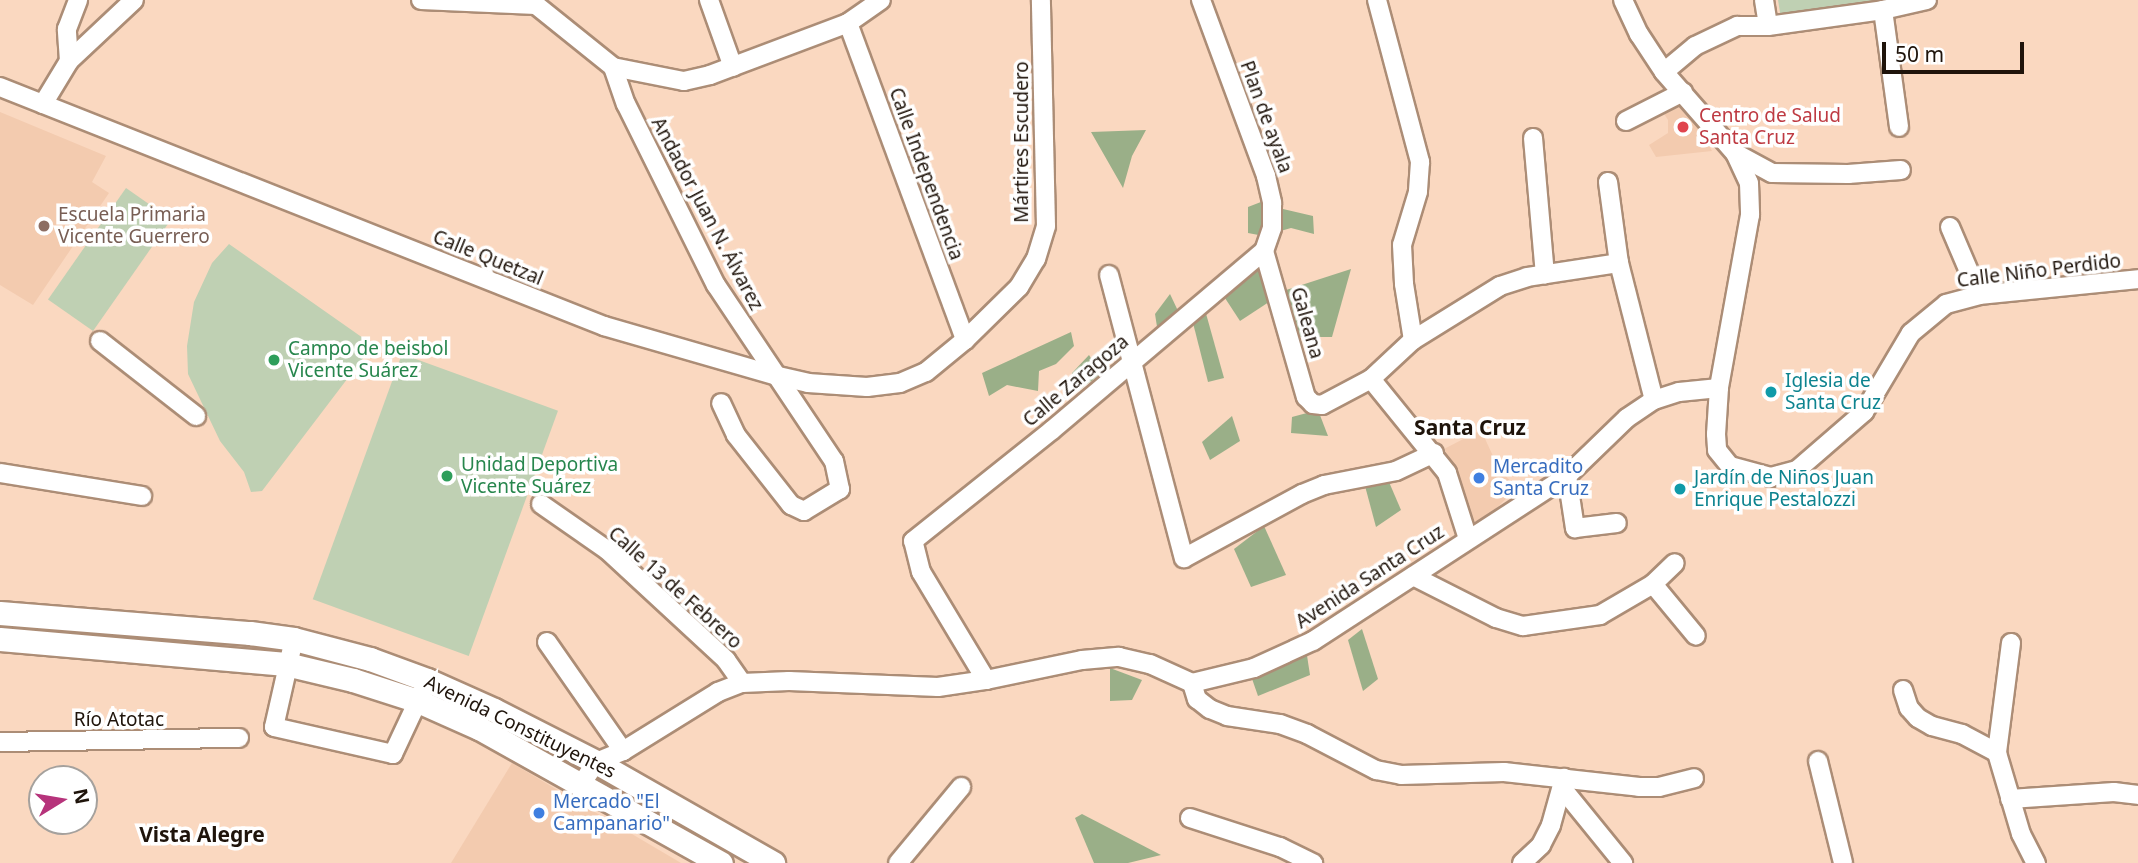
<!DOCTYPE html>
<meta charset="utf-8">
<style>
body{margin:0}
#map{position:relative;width:2138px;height:863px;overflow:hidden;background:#fad8c0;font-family:"Noto Sans",sans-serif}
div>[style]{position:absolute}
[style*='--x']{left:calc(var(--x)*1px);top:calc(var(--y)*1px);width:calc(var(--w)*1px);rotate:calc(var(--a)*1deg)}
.built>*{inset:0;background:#f3cbaf}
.green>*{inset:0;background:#bfd0b3;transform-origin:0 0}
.forest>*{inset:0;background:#9aaf88}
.roads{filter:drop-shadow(2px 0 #ac8d76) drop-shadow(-2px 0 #ac8d76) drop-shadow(0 2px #ac8d76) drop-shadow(0 -2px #ac8d76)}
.minor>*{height:18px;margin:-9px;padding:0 9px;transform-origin:9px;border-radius:9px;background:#fff}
.major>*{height:23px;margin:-11.5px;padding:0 11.5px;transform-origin:11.5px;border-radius:11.5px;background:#fff}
.dots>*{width:19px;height:19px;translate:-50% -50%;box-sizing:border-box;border:4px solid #fff;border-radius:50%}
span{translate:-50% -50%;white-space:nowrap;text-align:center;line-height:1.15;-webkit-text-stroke:7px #fff;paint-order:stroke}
.health-label{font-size:19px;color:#be3a42}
.left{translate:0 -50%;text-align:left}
.street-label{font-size:19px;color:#1f140b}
.education-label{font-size:19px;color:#785e54}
.leisure-label{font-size:19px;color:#27864d}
.culture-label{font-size:19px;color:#0d838f}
.shop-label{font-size:19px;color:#366cbe}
.neighbourhood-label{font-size:21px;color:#1f140b;font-weight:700}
.north{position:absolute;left:28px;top:765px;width:70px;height:70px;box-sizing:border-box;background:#fff;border:2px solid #a5a19d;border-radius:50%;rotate:79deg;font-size:19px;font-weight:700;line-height:28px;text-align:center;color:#1f140b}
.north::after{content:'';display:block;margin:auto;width:24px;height:32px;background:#b6337b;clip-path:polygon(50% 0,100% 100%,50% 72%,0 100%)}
.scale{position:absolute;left:1882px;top:42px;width:142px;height:32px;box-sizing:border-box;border:4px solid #1f140b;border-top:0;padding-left:9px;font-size:21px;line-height:24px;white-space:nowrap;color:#1f140b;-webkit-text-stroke:5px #fff;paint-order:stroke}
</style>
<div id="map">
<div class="built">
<i style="clip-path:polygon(1680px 97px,1712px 151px,1656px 157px,1649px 145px,1668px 133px,1668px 120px,1661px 109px)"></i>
<i style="clip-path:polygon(0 112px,106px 156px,92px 182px,109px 193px,33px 305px,0 285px)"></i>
<i style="clip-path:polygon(1481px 430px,1499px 469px,1517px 488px,1480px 524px,1465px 515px,1440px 451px)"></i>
<i style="clip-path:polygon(512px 763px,681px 863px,451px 863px)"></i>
</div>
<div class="green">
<i style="clip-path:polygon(1778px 0,1900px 0,1781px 19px)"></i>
<i style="left:126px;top:188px;width:55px;height:136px;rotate:35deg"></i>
<i style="clip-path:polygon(229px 244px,373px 345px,262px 491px,251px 492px,244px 472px,220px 441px,188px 374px,187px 346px,194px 302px,212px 263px)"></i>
<i style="left:402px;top:354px;width:166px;height:261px;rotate:20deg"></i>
</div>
<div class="forest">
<i style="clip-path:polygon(1146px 130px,1132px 156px,1123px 188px,1091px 132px)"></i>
<i style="clip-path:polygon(1266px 200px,1269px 237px,1248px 233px,1248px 207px)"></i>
<i style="clip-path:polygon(1283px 209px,1313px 216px,1314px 234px,1291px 228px,1277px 232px)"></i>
<i style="clip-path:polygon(1259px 267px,1275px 298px,1240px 321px,1223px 295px)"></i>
<i style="clip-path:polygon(1351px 269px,1332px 337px,1299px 337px,1283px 291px)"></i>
<i style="clip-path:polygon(1170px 294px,1179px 313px,1158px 333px,1155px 314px)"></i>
<i style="clip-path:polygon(1205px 310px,1224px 378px,1208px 382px,1193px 323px)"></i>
<i style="clip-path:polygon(1071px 332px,1074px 346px,1056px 364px,1039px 371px,1038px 391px,1007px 385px,989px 396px,982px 373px)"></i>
<i style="clip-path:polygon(1089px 355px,1101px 374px,1078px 391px,1072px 373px)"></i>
<i style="clip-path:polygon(1318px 410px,1328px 436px,1291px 433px,1292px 417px)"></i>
<i style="clip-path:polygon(1232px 416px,1240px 441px,1210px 460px,1202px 442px)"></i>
<i style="clip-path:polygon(1389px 482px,1401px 510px,1376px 527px,1365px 486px)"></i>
<i style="clip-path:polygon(1264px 526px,1286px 575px,1251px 587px,1234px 549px)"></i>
<i style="clip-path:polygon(1362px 629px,1378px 679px,1363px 691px,1348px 640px)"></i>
<i style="clip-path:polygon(1306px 649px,1310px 675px,1258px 696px,1250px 673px)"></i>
<i style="clip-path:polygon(1110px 668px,1142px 680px,1132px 700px,1110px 701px)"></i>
<i style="clip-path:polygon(1082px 814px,1161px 855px,1128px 863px,1094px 863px,1075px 818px)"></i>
</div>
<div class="roads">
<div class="minor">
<i style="--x:421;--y:0;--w:115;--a:2.5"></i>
<i style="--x:536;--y:5;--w:99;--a:38.8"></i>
<i style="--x:613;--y:67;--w:72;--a:11.2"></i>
<i style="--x:684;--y:81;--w:27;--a:-13"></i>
<i style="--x:710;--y:75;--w:147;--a:-20.6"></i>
<i style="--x:848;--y:23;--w:40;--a:-34.9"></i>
<i style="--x:709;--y:0;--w:71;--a:70.3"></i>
<i style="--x:1201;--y:0;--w:188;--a:69.7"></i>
<i style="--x:1266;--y:176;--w:28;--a:77"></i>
<i style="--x:1272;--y:203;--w:25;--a:90"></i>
<i style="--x:1272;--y:228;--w:24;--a:109"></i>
<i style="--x:1377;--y:0;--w:168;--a:75.1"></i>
<i style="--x:1420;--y:162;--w:30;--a:94"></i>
<i style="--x:1418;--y:192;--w:55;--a:106.8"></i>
<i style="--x:1402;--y:245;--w:39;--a:87"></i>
<i style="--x:1404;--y:284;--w:57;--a:80.9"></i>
<i style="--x:1623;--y:0;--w:38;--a:65"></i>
<i style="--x:1639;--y:34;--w:45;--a:56.7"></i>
<i style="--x:1664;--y:72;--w:108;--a:48.8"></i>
<i style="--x:1735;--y:153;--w:33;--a:65"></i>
<i style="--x:1749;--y:183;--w:32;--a:88"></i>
<i style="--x:1750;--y:215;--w:176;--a:100.2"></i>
<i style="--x:1719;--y:388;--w:46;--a:93.7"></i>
<i style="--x:1716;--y:434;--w:16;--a:86"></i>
<i style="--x:1717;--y:450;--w:21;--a:51"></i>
<i style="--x:1730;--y:466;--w:42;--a:15"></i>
<i style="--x:1771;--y:477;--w:27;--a:-15"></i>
<i style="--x:1797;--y:470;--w:89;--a:-40.9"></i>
<i style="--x:1864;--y:412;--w:92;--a:-59.3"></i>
<i style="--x:1911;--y:333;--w:45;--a:-39.6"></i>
<i style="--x:1946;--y:304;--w:34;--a:-15"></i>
<i style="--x:1979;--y:295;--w:160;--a:-5.7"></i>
<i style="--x:1764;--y:0;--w:26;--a:81"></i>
<i style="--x:1883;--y:10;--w:118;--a:82.2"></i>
<i style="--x:848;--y:23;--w:338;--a:69.7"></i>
<i style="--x:69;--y:61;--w:32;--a:-94"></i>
<i style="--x:67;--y:29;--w:31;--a:-69"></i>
<i style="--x:613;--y:67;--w:39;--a:71"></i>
<i style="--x:626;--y:104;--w:202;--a:63.6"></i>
<i style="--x:716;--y:285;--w:212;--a:56.2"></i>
<i style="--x:834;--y:461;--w:29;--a:78"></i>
<i style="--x:840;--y:489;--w:42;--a:148.6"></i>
<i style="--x:804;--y:511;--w:14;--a:-155"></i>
<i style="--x:791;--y:505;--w:89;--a:-128.2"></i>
<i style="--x:736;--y:435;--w:35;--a:-115"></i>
<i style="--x:1664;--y:72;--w:40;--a:-40"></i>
<i style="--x:1695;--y:46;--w:47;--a:-25.5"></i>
<i style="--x:1737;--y:26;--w:31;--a:0"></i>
<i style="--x:1768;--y:26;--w:116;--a:-7.9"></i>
<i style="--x:1883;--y:10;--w:45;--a:-12.8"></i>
<i style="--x:0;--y:87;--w:650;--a:21.59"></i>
<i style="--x:604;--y:326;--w:177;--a:16.1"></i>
<i style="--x:774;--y:375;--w:35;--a:13"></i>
<i style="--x:808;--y:383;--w:59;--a:3.9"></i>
<i style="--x:867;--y:387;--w:33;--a:-7"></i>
<i style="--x:900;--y:383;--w:28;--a:-23"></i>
<i style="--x:926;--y:372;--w:50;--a:-39.4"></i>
<i style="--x:965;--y:340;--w:76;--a:-44.5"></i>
<i style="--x:1019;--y:287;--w:33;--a:-59"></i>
<i style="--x:1036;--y:259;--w:34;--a:-73"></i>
<i style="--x:1046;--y:226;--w:226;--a:-91.3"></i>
<i style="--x:43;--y:104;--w:50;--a:-58.8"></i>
<i style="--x:69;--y:61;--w:89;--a:-43.2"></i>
<i style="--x:1626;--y:121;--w:64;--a:-27"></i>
<i style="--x:1533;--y:138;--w:137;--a:85"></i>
<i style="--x:1735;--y:153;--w:42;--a:28.4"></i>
<i style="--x:1772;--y:173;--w:76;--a:0.8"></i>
<i style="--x:1848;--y:174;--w:53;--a:-4.3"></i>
<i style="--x:1608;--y:182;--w:82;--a:82.3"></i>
<i style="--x:1619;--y:263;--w:141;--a:75.7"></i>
<i style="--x:1950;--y:227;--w:74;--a:66.9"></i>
<i style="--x:1264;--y:251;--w:152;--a:74"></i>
<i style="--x:1306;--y:397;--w:10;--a:45"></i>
<i style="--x:1313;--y:404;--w:9;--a:6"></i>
<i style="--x:1322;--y:405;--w:55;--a:-28"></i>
<i style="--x:1371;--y:379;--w:57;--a:-42.9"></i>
<i style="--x:1413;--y:340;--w:102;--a:-31.8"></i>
<i style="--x:1500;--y:286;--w:28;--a:-18"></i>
<i style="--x:1527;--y:277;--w:93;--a:-8.7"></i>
<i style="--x:1109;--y:275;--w:293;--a:75.2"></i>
<i style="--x:1184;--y:558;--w:134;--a:-28.5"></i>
<i style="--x:1302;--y:494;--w:24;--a:-22"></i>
<i style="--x:1324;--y:485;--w:73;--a:-11"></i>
<i style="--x:1396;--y:471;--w:42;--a:-25.3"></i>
<i style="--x:100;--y:341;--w:122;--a:38"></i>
<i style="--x:1371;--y:379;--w:121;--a:51"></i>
<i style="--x:1447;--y:473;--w:69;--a:72.3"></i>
<i style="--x:0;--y:473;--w:144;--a:9.2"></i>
<i style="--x:1567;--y:476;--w:53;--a:81.3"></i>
<i style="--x:1575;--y:528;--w:42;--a:-6.8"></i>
<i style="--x:541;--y:504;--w:80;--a:34.9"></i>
<i style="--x:607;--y:550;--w:162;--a:42.7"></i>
<i style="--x:726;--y:660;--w:28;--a:55"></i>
<i style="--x:1413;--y:576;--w:93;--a:26.8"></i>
<i style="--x:1496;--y:618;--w:28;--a:17"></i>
<i style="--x:1523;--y:626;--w:78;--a:-8.1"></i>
<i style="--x:1600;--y:615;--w:61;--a:-30.3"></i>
<i style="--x:1653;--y:584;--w:30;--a:-44"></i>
<i style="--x:1653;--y:584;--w:67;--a:50.4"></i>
<i style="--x:294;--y:639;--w:90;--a:102.8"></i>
<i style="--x:274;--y:727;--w:122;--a:12.8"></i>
<i style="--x:393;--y:754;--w:71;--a:-64.9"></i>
<i style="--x:547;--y:642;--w:133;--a:55.1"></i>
<i style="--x:2011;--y:643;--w:111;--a:97.3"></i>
<i style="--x:1997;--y:753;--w:84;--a:73.5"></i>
<i style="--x:2021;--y:834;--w:33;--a:63"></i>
<i style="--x:986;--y:680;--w:126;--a:-121"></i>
<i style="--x:921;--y:572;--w:32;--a:-104"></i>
<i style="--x:913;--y:541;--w:178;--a:-38.6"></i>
<i style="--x:1052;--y:430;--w:277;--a:-40.2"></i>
<i style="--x:1192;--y:683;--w:17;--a:73"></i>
<i style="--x:1197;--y:699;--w:16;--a:38"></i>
<i style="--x:1210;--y:709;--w:18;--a:22"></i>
<i style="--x:1227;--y:716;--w:54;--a:8.6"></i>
<i style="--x:1280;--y:724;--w:29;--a:20"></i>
<i style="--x:1307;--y:734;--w:78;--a:27.6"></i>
<i style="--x:1376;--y:770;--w:25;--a:11"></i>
<i style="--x:1401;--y:775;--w:103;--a:-1.7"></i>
<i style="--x:1504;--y:772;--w:136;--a:6.3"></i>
<i style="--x:1639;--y:787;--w:20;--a:0"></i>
<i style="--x:1659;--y:787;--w:36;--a:-14"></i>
<i style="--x:1903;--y:690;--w:19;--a:72"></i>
<i style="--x:1909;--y:708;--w:13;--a:48"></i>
<i style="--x:1918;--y:718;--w:16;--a:30"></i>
<i style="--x:1932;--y:726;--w:31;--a:15"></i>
<i style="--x:1962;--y:734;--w:40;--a:28"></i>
<i style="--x:0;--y:742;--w:239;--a:-1"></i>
<i style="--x:1818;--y:761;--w:105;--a:76.2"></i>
<i style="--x:580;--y:786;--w:29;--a:-56"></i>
<i style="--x:596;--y:762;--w:29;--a:-22"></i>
<i style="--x:623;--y:751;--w:112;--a:-31.8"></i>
<i style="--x:718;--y:692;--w:26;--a:-21"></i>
<i style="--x:742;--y:683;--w:47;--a:-2.4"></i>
<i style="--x:789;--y:681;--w:149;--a:2.3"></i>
<i style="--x:938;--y:687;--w:49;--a:-8.3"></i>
<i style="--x:986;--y:680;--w:98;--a:-11.8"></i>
<i style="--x:1082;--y:660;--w:37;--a:-5"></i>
<i style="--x:1119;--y:657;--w:32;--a:13"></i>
<i style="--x:1150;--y:664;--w:46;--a:24.3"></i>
<i style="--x:1192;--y:683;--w:64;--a:-13.6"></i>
<i style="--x:1254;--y:668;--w:65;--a:-24.6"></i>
<i style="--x:1313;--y:641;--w:303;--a:-33"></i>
<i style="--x:1567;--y:476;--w:83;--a:-44"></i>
<i style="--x:1627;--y:418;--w:32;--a:-34"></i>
<i style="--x:1654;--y:400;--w:26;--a:-18"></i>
<i style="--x:1679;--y:392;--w:40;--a:-5.7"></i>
<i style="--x:1562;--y:788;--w:97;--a:50.9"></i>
<i style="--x:2010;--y:799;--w:104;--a:-3.9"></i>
<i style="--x:2114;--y:792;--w:24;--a:7"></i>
<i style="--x:1190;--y:818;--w:95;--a:17.9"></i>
<i style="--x:1280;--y:847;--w:37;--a:26"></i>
<i style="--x:898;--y:863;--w:99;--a:-50.3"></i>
<i style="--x:1522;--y:863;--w:26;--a:-43"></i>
<i style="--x:1541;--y:845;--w:22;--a:-63"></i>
<i style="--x:1551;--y:825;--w:49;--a:-74.5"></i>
</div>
<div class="major">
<i style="--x:0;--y:613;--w:251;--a:4.6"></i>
<i style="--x:250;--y:633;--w:44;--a:7.8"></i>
<i style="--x:294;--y:639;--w:79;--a:14.7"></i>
<i style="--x:370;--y:659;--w:61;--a:20.2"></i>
<i style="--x:427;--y:680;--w:73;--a:24.1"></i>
<i style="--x:494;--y:710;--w:114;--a:27"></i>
<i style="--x:596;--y:762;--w:204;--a:29.7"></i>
<i style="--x:0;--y:639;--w:287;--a:5"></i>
<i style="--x:286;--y:664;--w:69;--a:13.4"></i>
<i style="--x:353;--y:680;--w:68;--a:17.9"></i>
<i style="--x:418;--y:701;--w:67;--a:23.9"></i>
<i style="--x:479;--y:728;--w:277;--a:29.2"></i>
</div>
</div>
<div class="dots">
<i style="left:1683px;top:127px;background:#e0444e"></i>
<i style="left:44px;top:226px;background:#8d6e63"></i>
<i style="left:274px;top:360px;background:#2e9e5b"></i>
<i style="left:1771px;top:392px;background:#0f9aa8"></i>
<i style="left:447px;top:476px;background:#2e9e5b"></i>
<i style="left:1479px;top:478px;background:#3f7fe0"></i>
<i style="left:1680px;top:489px;background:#0f9aa8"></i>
<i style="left:539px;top:813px;background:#3f7fe0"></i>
</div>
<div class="health-label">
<span class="left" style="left:1699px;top:127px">Centro de Salud<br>Santa Cruz</span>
</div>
<div class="street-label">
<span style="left:1266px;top:117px;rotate:70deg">Plan de ayala</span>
<span style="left:1022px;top:142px;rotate:-90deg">Mártires Escudero</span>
<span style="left:926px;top:174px;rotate:70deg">Calle Independencia</span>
<span style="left:707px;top:214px;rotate:62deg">Andador Juan N. Álvarez</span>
<span style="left:488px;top:258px;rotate:22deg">Calle Quetzal</span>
<span style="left:2039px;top:271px;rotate:-7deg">Calle Niño Perdido</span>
<span style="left:1307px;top:323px;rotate:74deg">Galeana</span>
<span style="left:1076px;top:381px;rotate:-40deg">Calle Zaragoza</span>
<span style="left:1370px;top:577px;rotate:-33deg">Avenida Santa Cruz</span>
<span style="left:675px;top:588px;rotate:42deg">Calle 13 de Febrero</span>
<span style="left:119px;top:720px">Río Atotac</span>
<span style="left:520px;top:727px;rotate:26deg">Avenida Constituyentes</span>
</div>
<div class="education-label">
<span class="left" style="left:58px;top:226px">Escuela Primaria<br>Vicente Guerrero</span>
</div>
<div class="leisure-label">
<span class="left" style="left:288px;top:360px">Campo de beisbol<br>Vicente Suárez</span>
<span class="left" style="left:461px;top:476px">Unidad Deportiva<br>Vicente Suárez</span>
</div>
<div class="culture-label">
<span class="left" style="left:1785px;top:392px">Iglesia de<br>Santa Cruz</span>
<span class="left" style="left:1694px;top:489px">Jardín de Niños Juan<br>Enrique Pestalozzi</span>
</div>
<div class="shop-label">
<span class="left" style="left:1493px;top:478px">Mercadito<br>Santa Cruz</span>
<span class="left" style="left:553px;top:813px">Mercado "El<br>Campanario"</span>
</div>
<div class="neighbourhood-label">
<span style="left:1470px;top:427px">Santa Cruz</span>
<span style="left:202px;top:834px">Vista Alegre</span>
</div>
<div class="north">N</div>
<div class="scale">50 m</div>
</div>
